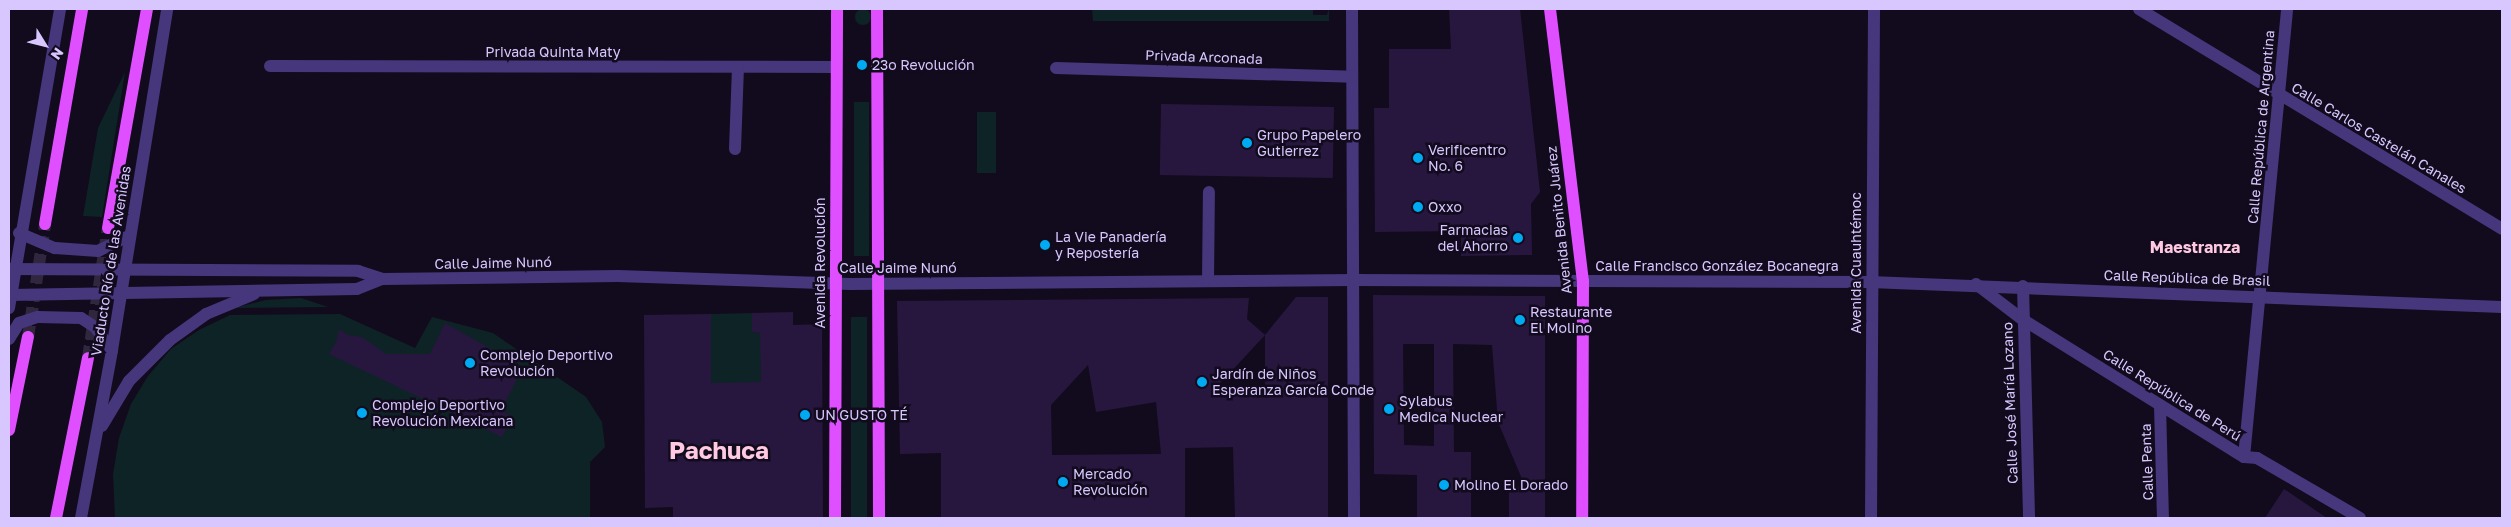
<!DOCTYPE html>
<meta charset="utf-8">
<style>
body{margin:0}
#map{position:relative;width:2511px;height:527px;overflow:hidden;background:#120b1d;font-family:"Golos Text",sans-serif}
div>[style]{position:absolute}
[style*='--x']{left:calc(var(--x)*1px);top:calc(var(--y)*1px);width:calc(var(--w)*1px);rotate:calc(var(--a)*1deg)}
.green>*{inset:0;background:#0e2326;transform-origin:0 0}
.round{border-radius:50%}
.building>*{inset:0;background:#27173e;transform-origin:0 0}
.major-tunnel>*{height:12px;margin-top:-6px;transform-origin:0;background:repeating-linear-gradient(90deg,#30273f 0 12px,transparent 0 18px)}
.minor>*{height:12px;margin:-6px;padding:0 6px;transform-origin:6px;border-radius:6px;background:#46367c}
.major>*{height:12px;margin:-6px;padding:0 6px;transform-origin:6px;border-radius:6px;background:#df4eff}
.dots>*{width:14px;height:14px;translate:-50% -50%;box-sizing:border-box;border:2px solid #120b1d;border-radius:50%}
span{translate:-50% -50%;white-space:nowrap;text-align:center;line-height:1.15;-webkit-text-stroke:5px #120b1d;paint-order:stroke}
.street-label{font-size:14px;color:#d8c7ff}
.poi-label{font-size:14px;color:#d8c7ff}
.left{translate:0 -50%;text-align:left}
.right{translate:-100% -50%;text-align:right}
.quarter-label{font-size:16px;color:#ffc9e1;font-weight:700}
.town-label{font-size:24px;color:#ffc9e1;font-weight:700}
.frame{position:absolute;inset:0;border:10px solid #d8c7ff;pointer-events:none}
.north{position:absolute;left:20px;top:20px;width:50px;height:50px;-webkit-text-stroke:4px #120b1d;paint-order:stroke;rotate:126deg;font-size:14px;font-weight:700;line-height:20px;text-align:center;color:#d8c7ff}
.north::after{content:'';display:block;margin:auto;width:18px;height:22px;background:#d8c7ff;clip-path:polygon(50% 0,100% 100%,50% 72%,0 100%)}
</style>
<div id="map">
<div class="green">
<i class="round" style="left:855px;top:9px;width:16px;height:16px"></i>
<i style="clip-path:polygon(1092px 9px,1313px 9px,1313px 15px,1327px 15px,1329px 9px,1329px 21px,1093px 21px)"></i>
<i style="clip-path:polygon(125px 72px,102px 217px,83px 216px,98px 128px)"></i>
<i style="left:854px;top:102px;width:15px;height:154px"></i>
<i style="left:977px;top:112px;width:19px;height:61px"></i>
<i style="clip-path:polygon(301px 298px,328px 307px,234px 308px,266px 300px)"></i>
<i style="clip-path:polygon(752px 313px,752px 332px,769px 333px,761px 383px,711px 383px,711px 314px)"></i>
<i style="clip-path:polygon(340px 314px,415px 348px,432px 317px,493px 333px,586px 397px,602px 422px,605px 447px,590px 462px,590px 518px,115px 518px,113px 474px,119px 438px,131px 404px,148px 376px,171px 349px,199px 330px,230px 315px)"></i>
<i style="left:851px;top:317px;width:16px;height:201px"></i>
</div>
<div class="building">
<i style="clip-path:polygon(1449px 9px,1520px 9px,1540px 192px,1531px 204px,1532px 255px,1461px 256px,1461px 231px,1375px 232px,1374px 108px,1389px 108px,1389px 49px,1451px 49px)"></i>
<i style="left:1334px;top:107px;width:71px;height:173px;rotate:91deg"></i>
<i style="clip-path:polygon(evenodd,1373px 295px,1545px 296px,1545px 518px,1509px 518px,1509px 486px,1525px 486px,1498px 422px,1492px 345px,1453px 344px,1454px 452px,1471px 452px,1471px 518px,1417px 518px,1417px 475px,1374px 474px,1373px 295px,1403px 344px,1434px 344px,1434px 446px,1404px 445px,1403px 344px)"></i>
<i style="clip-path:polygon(evenodd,1296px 297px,1328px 297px,1328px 518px,1235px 518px,1233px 447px,1185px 448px,1185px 518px,941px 518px,941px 453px,900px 454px,897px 301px,1249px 298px,1247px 319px,1265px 335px,1215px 389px,1265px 390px,1265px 335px,1296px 297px,1088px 365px,1096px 412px,1156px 402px,1161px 454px,1052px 455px,1051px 405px,1088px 365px)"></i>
<i style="clip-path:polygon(793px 312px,793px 325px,822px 324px,823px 518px,673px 518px,673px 507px,645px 508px,644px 315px,711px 314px,711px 383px,761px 382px,760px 333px,752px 332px,752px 313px)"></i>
<i style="clip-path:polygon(445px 323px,523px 367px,501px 411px,512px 416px,502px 437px,329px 354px,337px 340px,339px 329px,348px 335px,362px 337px,386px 354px,430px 354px)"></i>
<i style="clip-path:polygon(2284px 489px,2327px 518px,2265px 518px)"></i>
</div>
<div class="major-tunnel">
<i style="--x:28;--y:337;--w:114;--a:-81.4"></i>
<i style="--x:88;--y:358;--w:132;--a:-81.3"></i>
</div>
<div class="minor">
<i style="--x:1352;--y:9;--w:509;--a:89.77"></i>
<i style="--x:2139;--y:9;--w:424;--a:31.2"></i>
<i style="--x:270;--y:66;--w:566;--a:0.1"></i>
<i style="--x:1056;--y:68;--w:296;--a:1.7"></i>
<i style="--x:735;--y:149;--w:82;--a:-87.9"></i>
<i style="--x:19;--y:233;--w:39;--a:23"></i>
<i style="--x:55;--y:248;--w:43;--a:4"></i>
<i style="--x:98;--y:251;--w:34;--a:-26"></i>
<i style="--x:9;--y:269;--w:349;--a:0.3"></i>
<i style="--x:358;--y:271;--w:25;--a:18"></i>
<i style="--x:382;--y:279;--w:236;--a:-0.7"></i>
<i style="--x:618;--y:276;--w:232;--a:2"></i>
<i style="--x:850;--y:284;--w:504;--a:-0.45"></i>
<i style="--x:1354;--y:280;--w:516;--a:0.22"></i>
<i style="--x:1870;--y:282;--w:632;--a:2.27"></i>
<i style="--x:1208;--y:281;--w:89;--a:-89.4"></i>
<i style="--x:1976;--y:284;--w:58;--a:37.3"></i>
<i style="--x:2022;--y:319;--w:261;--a:31.9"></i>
<i style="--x:2244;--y:457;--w:13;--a:4"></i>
<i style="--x:2257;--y:458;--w:119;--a:30.2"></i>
<i style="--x:2023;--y:286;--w:232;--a:88.5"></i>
<i style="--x:9;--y:295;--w:348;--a:-1"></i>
<i style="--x:357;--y:289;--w:27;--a:-22"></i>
<i style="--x:9;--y:308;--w:303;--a:-80.3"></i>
<i style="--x:9;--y:339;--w:19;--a:-58"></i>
<i style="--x:19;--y:323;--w:20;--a:-18"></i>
<i style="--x:38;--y:317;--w:43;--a:1.3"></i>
<i style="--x:81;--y:318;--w:17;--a:33"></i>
<i style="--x:95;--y:327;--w:29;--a:54"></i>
<i style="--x:2160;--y:405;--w:113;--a:88.5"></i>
<i style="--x:102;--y:426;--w:52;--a:-59"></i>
<i style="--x:129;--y:381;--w:58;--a:-45"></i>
<i style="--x:170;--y:340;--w:44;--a:-35.8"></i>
<i style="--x:206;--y:314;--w:52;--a:-22.6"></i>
<i style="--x:2244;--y:457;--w:450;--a:-84.5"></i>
<i style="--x:81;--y:518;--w:171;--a:-79.5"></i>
<i style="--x:112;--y:350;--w:345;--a:-80.8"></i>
<i style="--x:1871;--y:518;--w:509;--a:-89.66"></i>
</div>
<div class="major">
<i style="--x:877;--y:9;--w:509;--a:89.77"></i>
<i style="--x:1550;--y:9;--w:274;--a:83.1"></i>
<i style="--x:1583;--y:281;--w:237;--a:90.2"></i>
<i style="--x:45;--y:224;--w:218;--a:-80.2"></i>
<i style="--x:108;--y:228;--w:222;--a:-79.9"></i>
<i style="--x:9;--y:430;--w:95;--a:-78.5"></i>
<i style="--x:56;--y:518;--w:163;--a:-78.7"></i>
<i style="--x:835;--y:518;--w:509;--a:-89.77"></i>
</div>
<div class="dots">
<i style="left:862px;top:65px;background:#00aaf2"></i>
<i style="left:1247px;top:143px;background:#00aaf2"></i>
<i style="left:1418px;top:158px;background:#00aaf2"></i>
<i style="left:1418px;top:207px;background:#00aaf2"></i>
<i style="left:1518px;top:238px;background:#00aaf2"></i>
<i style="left:1045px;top:245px;background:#00aaf2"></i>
<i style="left:1520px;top:320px;background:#00aaf2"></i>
<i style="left:470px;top:363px;background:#00aaf2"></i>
<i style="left:1202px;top:382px;background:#00aaf2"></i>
<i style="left:1389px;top:409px;background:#00aaf2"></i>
<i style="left:362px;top:413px;background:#00aaf2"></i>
<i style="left:805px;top:415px;background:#00aaf2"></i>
<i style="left:1063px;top:482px;background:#00aaf2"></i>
<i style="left:1444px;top:485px;background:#00aaf2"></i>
</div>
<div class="street-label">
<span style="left:553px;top:52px">Privada Quinta Maty</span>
<span style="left:1204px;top:57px;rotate:2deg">Privada Arconada</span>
<span style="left:2261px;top:127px;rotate:-85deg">Calle República de Argentina</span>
<span style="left:2379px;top:138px;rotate:31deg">Calle Carlos Castelán Canales</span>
<span style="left:1559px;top:220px;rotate:-96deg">Avenida Benito Juárez</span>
<span style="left:111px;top:261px;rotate:-81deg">Viaducto Río de las Avenidas</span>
<span style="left:493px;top:263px;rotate:-1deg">Calle Jaime Nunó</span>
<span style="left:820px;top:263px;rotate:-90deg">Avenida Revolución</span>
<span style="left:1856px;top:263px;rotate:-90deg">Avenida Cuauhtémoc</span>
<span style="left:1717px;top:266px">Calle Francisco González Bocanegra</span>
<span style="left:898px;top:268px">Calle Jaime Nunó</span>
<span style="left:2187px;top:278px;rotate:2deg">Calle República de Brasil</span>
<span style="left:2172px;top:395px;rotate:32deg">Calle República de Perú</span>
<span style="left:2010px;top:403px;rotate:-92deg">Calle José María Lozano</span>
<span style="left:2147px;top:462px;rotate:-92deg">Calle Penta</span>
</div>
<div class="poi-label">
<span class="left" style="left:872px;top:65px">23o Revolución</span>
<span class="left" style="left:1257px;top:143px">Grupo Papelero<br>Gutierrez</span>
<span class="left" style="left:1428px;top:158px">Verificentro<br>No. 6</span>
<span class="left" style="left:1428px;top:207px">Oxxo</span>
<span class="right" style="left:1508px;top:238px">Farmacias<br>del Ahorro</span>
<span class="left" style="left:1055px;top:245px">La Vie Panadería<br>y Repostería</span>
<span class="left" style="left:1530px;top:320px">Restaurante<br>El Molino</span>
<span class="left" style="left:480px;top:363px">Complejo Deportivo<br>Revolución</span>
<span class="left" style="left:1212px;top:382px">Jardín de Niños<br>Esperanza García Conde</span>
<span class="left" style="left:1399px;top:409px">Sylabus<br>Medica Nuclear</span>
<span class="left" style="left:372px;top:413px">Complejo Deportivo<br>Revolución Mexicana</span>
<span class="left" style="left:815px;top:415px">UN GUSTO TÉ</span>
<span class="left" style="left:1073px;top:482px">Mercado<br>Revolución</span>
<span class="left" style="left:1454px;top:485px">Molino El Dorado</span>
</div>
<div class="quarter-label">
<span style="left:2195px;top:247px">Maestranza</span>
</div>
<div class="town-label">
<span style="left:719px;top:450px">Pachuca</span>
</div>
<div class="frame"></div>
<div class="north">N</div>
</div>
